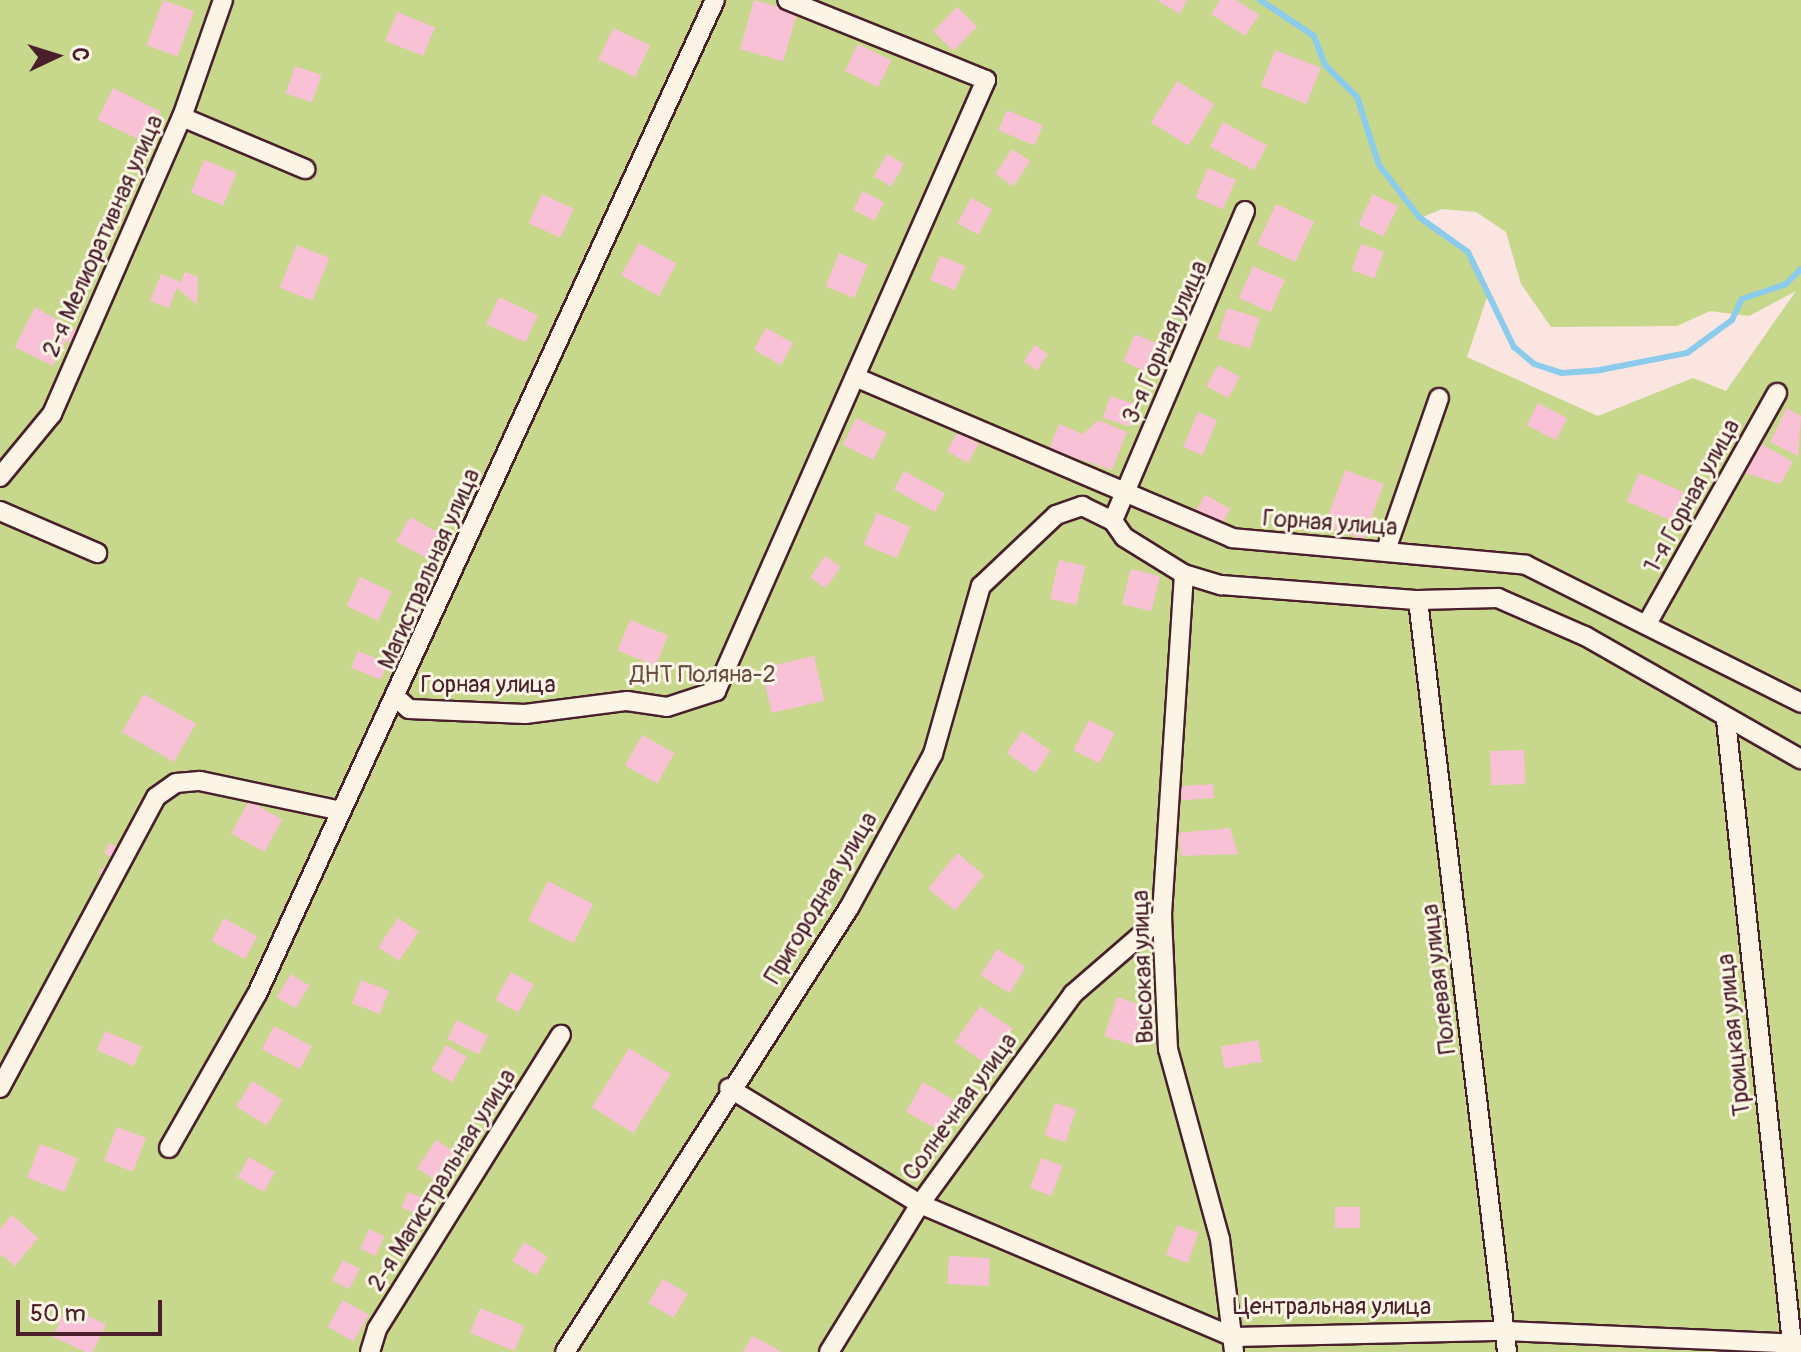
<!DOCTYPE html>
<meta charset="utf-8">
<style>
body{margin:0}
#map{position:relative;width:1801px;height:1352px;overflow:hidden;background:#fbe5e0;font-family:Pangolin,sans-serif}
div>[style]{position:absolute}
[style*='--x']{left:calc(var(--x)*1px);top:calc(var(--y)*1px);width:calc(var(--w)*1px);rotate:calc(var(--a)*1deg)}
.green>*{inset:0;background:#c7d88c}
.stream>*{height:6px;margin:-3px;padding:0 3px;transform-origin:3px;border-radius:3px;background:#8bcbec}
.building>*{inset:0;background:#f9c1d5;transform-origin:0 0}
.roads{filter:drop-shadow(2px 0 #4a1f2b) drop-shadow(-2px 0 #4a1f2b) drop-shadow(0 2px #4a1f2b) drop-shadow(0 -2px #4a1f2b)}
.street>*{height:18px;margin:-9px;padding:0 9px;transform-origin:9px;border-radius:9px;background:#fcf5e5}
span{translate:-50% -50%;white-space:nowrap;text-align:center;line-height:1.15;-webkit-text-stroke:6px #fcf5e5;paint-order:stroke}
.street-label{font-size:24px;color:#4a1f2b}
.park-label{font-size:24px;color:#694d43}
.north{position:absolute;left:16px;top:16px;width:80px;height:80px;-webkit-text-stroke:6px #fcf5e5;paint-order:stroke;rotate:86deg;font-size:22px;font-weight:700;line-height:32px;text-align:center;color:#4a1f2b}
.north::after{content:'';display:block;margin:auto;width:28px;height:36px;background:#4a1f2b;clip-path:polygon(50% 0,100% 100%,50% 72%,0 100%)}
.scale{position:absolute;left:16px;top:1300px;width:146px;height:36px;box-sizing:border-box;border:4px solid #4a1f2b;border-top:0;padding-left:10px;font-size:24px;line-height:28px;white-space:nowrap;color:#4a1f2b;-webkit-text-stroke:6px #fcf5e5;paint-order:stroke}
</style>
<div id="map">
<div class="green">
<i style="clip-path:polygon(evenodd,0 0,1801px 0,1801px 1352px,0 1352px,0 0,1442px 209px,1476px 212px,1506px 232px,1521px 284px,1551px 327px,1677px 326px,1710px 311px,1749px 316px,1796px 291px,1726px 391px,1693px 378px,1598px 416px,1467px 357px,1487px 297px,1468px 252px,1420px 218px,1442px 209px)"></i>
</div>
<div class="stream">
<i style="--x:1260;--y:0;--w:65;--a:33.7"></i>
<i style="--x:1314;--y:36;--w:31;--a:69"></i>
<i style="--x:1325;--y:65;--w:45;--a:45"></i>
<i style="--x:1357;--y:97;--w:71;--a:72.1"></i>
<i style="--x:1379;--y:165;--w:66;--a:52.4"></i>
<i style="--x:1419;--y:217;--w:60;--a:35.5"></i>
<i style="--x:1468;--y:252;--w:106;--a:64.2"></i>
<i style="--x:1514;--y:347;--w:26;--a:40"></i>
<i style="--x:1534;--y:364;--w:28;--a:18"></i>
<i style="--x:1561;--y:373;--w:39;--a:-4"></i>
<i style="--x:1600;--y:370;--w:89;--a:-11.1"></i>
<i style="--x:1687;--y:353;--w:56;--a:-36.3"></i>
<i style="--x:1732;--y:320;--w:23;--a:-65"></i>
<i style="--x:1742;--y:299;--w:46;--a:-18.8"></i>
<i style="--x:1786;--y:284;--w:21;--a:-45"></i>
</div>
<div class="building">
<i style="left:163px;top:0;width:33px;height:48px;rotate:20deg"></i>
<i style="left:754px;top:0;width:45px;height:51px;rotate:16deg"></i>
<i style="clip-path:polygon(1157px 0,1187px 0,1180px 14px)"></i>
<i style="clip-path:polygon(1220px 0,1236px 0,1259px 15px,1245px 36px,1211px 14px)"></i>
<i style="left:957px;top:7px;width:28px;height:34px;rotate:44deg"></i>
<i style="left:397px;top:12px;width:41px;height:31px;rotate:22deg"></i>
<i style="left:613px;top:28px;width:41px;height:35px;rotate:25deg"></i>
<i style="left:858px;top:44px;width:37px;height:30px;rotate:26deg"></i>
<i style="left:1275px;top:50px;width:49px;height:39px;rotate:21deg"></i>
<i style="left:295px;top:66px;width:28px;height:29px;rotate:19deg"></i>
<i style="left:1177px;top:81px;width:44px;height:49px;rotate:32deg"></i>
<i style="left:113px;top:88px;width:53px;height:35px;rotate:26deg"></i>
<i style="left:1007px;top:110px;width:39px;height:22px;rotate:23deg"></i>
<i style="left:1223px;top:122px;width:50px;height:28px;rotate:28deg"></i>
<i style="left:1012px;top:149px;width:22px;height:30px;rotate:34deg"></i>
<i style="left:887px;top:154px;width:20px;height:26px;rotate:30deg"></i>
<i style="left:204px;top:160px;width:35px;height:35px;rotate:22deg"></i>
<i style="left:1208px;top:168px;width:30px;height:32px;rotate:23deg"></i>
<i style="left:863px;top:191px;width:24px;height:21px;rotate:28deg"></i>
<i style="left:542px;top:194px;width:35px;height:32px;rotate:25deg"></i>
<i style="left:1373px;top:194px;width:28px;height:34px;rotate:26deg"></i>
<i style="left:971px;top:198px;width:24px;height:29px;rotate:28deg"></i>
<i style="left:1276px;top:204px;width:42px;height:44px;rotate:25deg"></i>
<i style="left:639px;top:243px;width:43px;height:37px;rotate:29deg"></i>
<i style="left:1361px;top:244px;width:24px;height:28px;rotate:19deg"></i>
<i style="left:297px;top:245px;width:35px;height:46px;rotate:22deg"></i>
<i style="left:839px;top:253px;width:31px;height:36px;rotate:22deg"></i>
<i style="left:940px;top:256px;width:27px;height:26px;rotate:22deg"></i>
<i style="left:1253px;top:266px;width:35px;height:35px;rotate:24deg"></i>
<i style="clip-path:polygon(185px 272px,198px 277px,197px 305px,177px 288px,169px 308px,150px 301px,161px 274px,181px 282px)"></i>
<i style="left:499px;top:297px;width:43px;height:30px;rotate:25deg"></i>
<i style="clip-path:polygon(35px 307px,81px 333px,76px 342px,66px 341px,53px 366px,15px 347px)"></i>
<i style="left:1227px;top:308px;width:34px;height:32px;rotate:17deg"></i>
<i style="left:766px;top:328px;width:31px;height:25px;rotate:29deg"></i>
<i style="left:1135px;top:334px;width:28px;height:30px;rotate:23deg"></i>
<i style="left:1035px;top:345px;width:16px;height:20px;rotate:35deg"></i>
<i style="left:1218px;top:365px;width:25px;height:24px;rotate:29deg"></i>
<i style="left:1110px;top:396px;width:28px;height:23px;rotate:18deg"></i>
<i style="left:1538px;top:403px;width:33px;height:25px;rotate:27deg"></i>
<i style="clip-path:polygon(1787px 408px,1801px 416px,1798px 456px,1770px 442px)"></i>
<i style="left:1198px;top:412px;width:21px;height:38px;rotate:23deg"></i>
<i style="left:856px;top:418px;width:34px;height:30px;rotate:26deg"></i>
<i style="clip-path:polygon(1098px 420px,1127px 432px,1112px 470px,1049px 449px,1059px 424px,1083px 434px)"></i>
<i style="left:958px;top:432px;width:24px;height:22px;rotate:30deg"></i>
<i style="clip-path:polygon(1762px 444px,1793px 462px,1780px 484px,1745px 473px)"></i>
<i style="left:1345px;top:470px;width:41px;height:59px;rotate:20deg"></i>
<i style="left:904px;top:471px;width:47px;height:21px;rotate:29deg"></i>
<i style="left:1639px;top:473px;width:48px;height:31px;rotate:23deg"></i>
<i style="left:1205px;top:495px;width:29px;height:22px;rotate:29deg"></i>
<i style="left:877px;top:513px;width:36px;height:34px;rotate:23deg"></i>
<i style="left:410px;top:517px;width:33px;height:28px;rotate:29deg"></i>
<i style="left:825px;top:556px;width:19px;height:26px;rotate:35deg"></i>
<i style="left:1059px;top:560px;width:27px;height:40px;rotate:13deg"></i>
<i style="left:1131px;top:569px;width:30px;height:36px;rotate:14deg"></i>
<i style="left:360px;top:577px;width:35px;height:32px;rotate:25deg"></i>
<i style="left:630px;top:620px;width:41px;height:33px;rotate:22deg"></i>
<i style="left:358px;top:651px;width:32px;height:18px;rotate:22deg"></i>
<i style="left:814px;top:656px;width:46px;height:54px;rotate:77deg"></i>
<i style="left:144px;top:694px;width:60px;height:44px;rotate:30deg"></i>
<i style="left:1089px;top:720px;width:29px;height:34px;rotate:27deg"></i>
<i style="left:1022px;top:731px;width:35px;height:27px;rotate:35deg"></i>
<i style="left:642px;top:735px;width:37px;height:35px;rotate:29deg"></i>
<i style="left:1524px;top:750px;width:34px;height:34px;rotate:88deg"></i>
<i style="left:1213px;top:784px;width:14px;height:32px;rotate:86deg"></i>
<i style="left:249px;top:801px;width:38px;height:37px;rotate:29deg"></i>
<i style="clip-path:polygon(1230px 828px,1238px 854px,1181px 856px,1179px 833px)"></i>
<i style="clip-path:polygon(110px 843px,129px 854px,114px 881px,98px 872px,115px 859px,104px 853px)"></i>
<i style="left:957px;top:853px;width:35px;height:46px;rotate:39deg"></i>
<i style="left:548px;top:881px;width:51px;height:44px;rotate:27deg"></i>
<i style="left:224px;top:918px;width:38px;height:26px;rotate:29deg"></i>
<i style="left:398px;top:918px;width:25px;height:35px;rotate:34deg"></i>
<i style="left:997px;top:949px;width:34px;height:31px;rotate:32deg"></i>
<i style="left:511px;top:972px;width:26px;height:32px;rotate:29deg"></i>
<i style="left:291px;top:974px;width:22px;height:27px;rotate:32deg"></i>
<i style="left:361px;top:980px;width:30px;height:25px;rotate:21deg"></i>
<i style="left:1117px;top:997px;width:32px;height:41px;rotate:18deg"></i>
<i style="left:980px;top:1006px;width:40px;height:44px;rotate:35deg"></i>
<i style="left:457px;top:1020px;width:35px;height:21px;rotate:27deg"></i>
<i style="left:274px;top:1026px;width:43px;height:26px;rotate:28deg"></i>
<i style="left:105px;top:1031px;width:40px;height:21px;rotate:23deg"></i>
<i style="left:1258px;top:1040px;width:22px;height:38px;rotate:80deg"></i>
<i style="left:446px;top:1045px;width:24px;height:29px;rotate:30deg"></i>
<i style="left:629px;top:1048px;width:49px;height:70px;rotate:32deg"></i>
<i style="left:252px;top:1081px;width:36px;height:30px;rotate:32deg"></i>
<i style="left:923px;top:1082px;width:44px;height:34px;rotate:30deg"></i>
<i style="left:1055px;top:1103px;width:22px;height:34px;rotate:18deg"></i>
<i style="left:117px;top:1127px;width:31px;height:36px;rotate:21deg"></i>
<i style="left:436px;top:1140px;width:27px;height:34px;rotate:34deg"></i>
<i style="left:40px;top:1144px;width:40px;height:36px;rotate:21deg"></i>
<i style="left:249px;top:1157px;width:30px;height:23px;rotate:30deg"></i>
<i style="left:1041px;top:1158px;width:23px;height:32px;rotate:20deg"></i>
<i style="left:408px;top:1192px;width:24px;height:17px;rotate:22deg"></i>
<i style="left:1335px;top:1207px;width:25px;height:21px"></i>
<i style="clip-path:polygon(12px 1215px,38px 1238px,15px 1266px,0 1254px,0 1229px)"></i>
<i style="left:1177px;top:1225px;width:23px;height:32px;rotate:20deg"></i>
<i style="left:369px;top:1229px;width:17px;height:22px;rotate:24deg"></i>
<i style="left:524px;top:1242px;width:28px;height:22px;rotate:32deg"></i>
<i style="left:949px;top:1256px;width:41px;height:28px;rotate:3deg"></i>
<i style="left:343px;top:1260px;width:19px;height:23px;rotate:28deg"></i>
<i style="left:663px;top:1279px;width:29px;height:28px;rotate:31deg"></i>
<i style="left:343px;top:1300px;width:30px;height:31px;rotate:30deg"></i>
<i style="left:67px;top:1306px;width:43px;height:34px;rotate:25deg"></i>
<i style="left:480px;top:1308px;width:48px;height:27px;rotate:22deg"></i>
<i style="clip-path:polygon(752px 1336px,782px 1352px,743px 1352px)"></i>
</div>
<div class="roads">
<div class="street">
<i style="--x:182;--y:117;--w:134;--a:22.9"></i>
<i style="--x:1245;--y:211;--w:337;--a:113.1"></i>
<i style="--x:1113;--y:521;--w:19;--a:55"></i>
<i style="--x:1124;--y:537;--w:70;--a:31.7"></i>
<i style="--x:1184;--y:574;--w:39;--a:17"></i>
<i style="--x:1221;--y:585;--w:198;--a:4.4"></i>
<i style="--x:1418;--y:600;--w:80;--a:-1.4"></i>
<i style="--x:1498;--y:598;--w:95;--a:23.6"></i>
<i style="--x:1585;--y:636;--w:249;--a:29.7"></i>
<i style="--x:855;--y:377;--w:410;--a:23.1"></i>
<i style="--x:1232;--y:538;--w:295;--a:5.2"></i>
<i style="--x:1526;--y:565;--w:308;--a:26.6"></i>
<i style="--x:0;--y:477;--w:82;--a:-50.5"></i>
<i style="--x:52;--y:414;--w:324;--a:-66.4"></i>
<i style="--x:182;--y:117;--w:124;--a:-70.7"></i>
<i style="--x:0;--y:511;--w:106;--a:23.4"></i>
<i style="--x:1386;--y:550;--w:161;--a:-70.8"></i>
<i style="--x:1184;--y:574;--w:344;--a:93.7"></i>
<i style="--x:1162;--y:917;--w:132;--a:87.4"></i>
<i style="--x:1168;--y:1049;--w:197;--a:74.7"></i>
<i style="--x:1220;--y:1239;--w:114;--a:82.9"></i>
<i style="--x:1418;--y:600;--w:757;--a:83.25"></i>
<i style="--x:1648;--y:622;--w:263;--a:-60.6"></i>
<i style="--x:397;--y:698;--w:16;--a:43"></i>
<i style="--x:409;--y:709;--w:116;--a:2.5"></i>
<i style="--x:525;--y:714;--w:103;--a:-7.3"></i>
<i style="--x:627;--y:701;--w:40;--a:8.5"></i>
<i style="--x:667;--y:707;--w:52;--a:-18.1"></i>
<i style="--x:716;--y:691;--w:668;--a:-66.16"></i>
<i style="--x:986;--y:80;--w:214;--a:-158.1"></i>
<i style="--x:1726;--y:720;--w:627;--a:83.96"></i>
<i style="--x:0;--y:1088;--w:330;--a:-61.8"></i>
<i style="--x:156;--y:797;--w:24;--a:-35"></i>
<i style="--x:176;--y:783;--w:24;--a:-5"></i>
<i style="--x:200;--y:781;--w:144;--a:12"></i>
<i style="--x:729;--y:1088;--w:223;--a:31.3"></i>
<i style="--x:920;--y:1204;--w:341;--a:23"></i>
<i style="--x:1234;--y:1337;--w:271;--a:-1.3"></i>
<i style="--x:1505;--y:1331;--w:296;--a:2.5"></i>
<i style="--x:169;--y:1148;--w:177;--a:-60.3"></i>
<i style="--x:257;--y:994;--w:1094;--a:-65.26"></i>
<i style="--x:370;--y:1352;--w:24;--a:-73"></i>
<i style="--x:377;--y:1329;--w:347;--a:-58"></i>
<i style="--x:565;--y:1352;--w:527;--a:-57.4"></i>
<i style="--x:849;--y:908;--w:175;--a:-61.4"></i>
<i style="--x:933;--y:754;--w:175;--a:-74.1"></i>
<i style="--x:981;--y:586;--w:103;--a:-43.4"></i>
<i style="--x:1056;--y:515;--w:28;--a:-19"></i>
<i style="--x:1082;--y:506;--w:34;--a:26"></i>
<i style="--x:829;--y:1352;--w:174;--a:-58.4"></i>
<i style="--x:920;--y:1204;--w:260;--a:-53.9"></i>
<i style="--x:1073;--y:994;--w:118;--a:-40.9"></i>
</div>
</div>
<div class="street-label">
<span style="left:103px;top:236px;rotate:-66deg">2-я Мелиоративная улица</span>
<span style="left:1165px;top:342px;rotate:-66deg">3-я Горная улица</span>
<span style="left:1692px;top:496px;rotate:-61deg">1-я Горная улица</span>
<span style="left:1330px;top:523px;rotate:4deg">Горная улица</span>
<span style="left:429px;top:569px;rotate:-66deg">Магистральная улица</span>
<span style="left:488px;top:685px">Горная улица</span>
<span style="left:821px;top:898px;rotate:-59deg">Пригородная улица</span>
<span style="left:1143px;top:967px;rotate:-92deg">Высокая улица</span>
<span style="left:1439px;top:979px;rotate:-97deg">Полевая улица</span>
<span style="left:1734px;top:1035px;rotate:-96deg">Троицкая улица</span>
<span style="left:960px;top:1107px;rotate:-54deg">Солнечная улица</span>
<span style="left:442px;top:1180px;rotate:-58deg">2-я Магистральная улица</span>
<span style="left:1332px;top:1307px">Центральная улица</span>
</div>
<div class="park-label">
<span style="left:703px;top:675px">ДНТ Поляна-2</span>
</div>
<div class="north">С</div>
<div class="scale">50 m</div>
</div>
